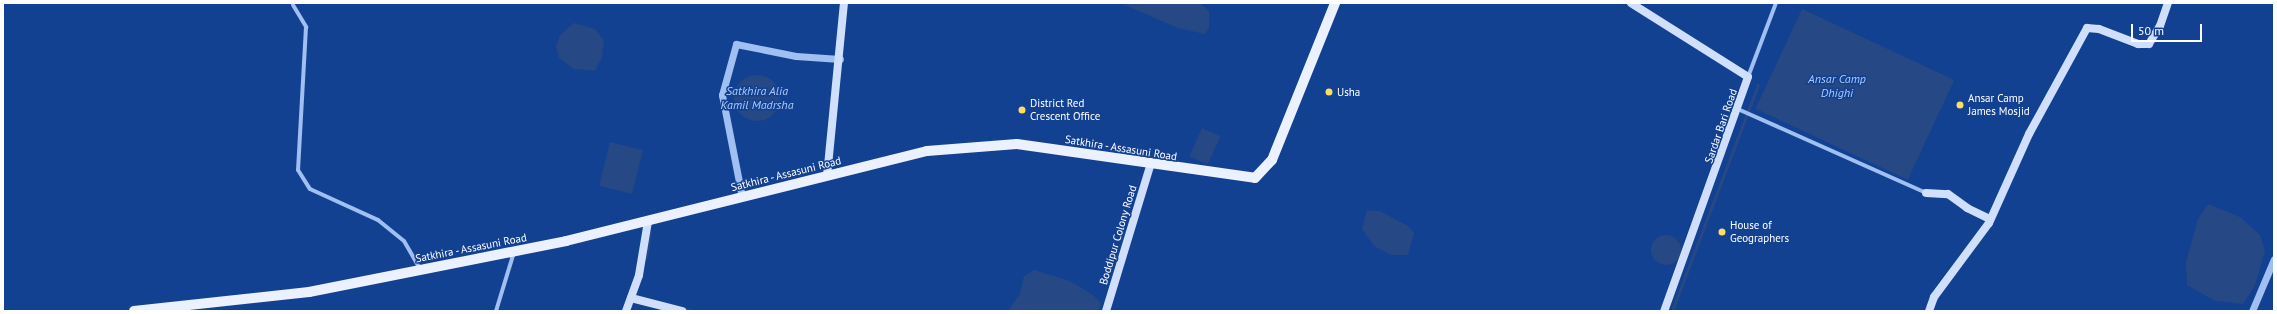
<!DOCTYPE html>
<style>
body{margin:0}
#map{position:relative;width:2277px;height:314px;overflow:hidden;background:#134192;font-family:"PT Sans",sans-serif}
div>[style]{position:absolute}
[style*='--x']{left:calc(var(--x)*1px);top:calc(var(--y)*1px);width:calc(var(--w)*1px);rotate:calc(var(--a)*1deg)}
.water>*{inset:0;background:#264884;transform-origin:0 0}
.round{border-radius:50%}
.stream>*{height:3px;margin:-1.5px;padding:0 1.5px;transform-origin:1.5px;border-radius:1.5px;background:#264884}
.minor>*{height:4px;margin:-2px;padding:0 2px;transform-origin:2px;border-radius:2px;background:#a0bff2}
.tertiary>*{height:7px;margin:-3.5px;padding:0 3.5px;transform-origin:3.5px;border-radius:3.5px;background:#a0bff2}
.secondary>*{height:8px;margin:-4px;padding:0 4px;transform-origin:4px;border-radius:4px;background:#cfdffc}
.primary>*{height:10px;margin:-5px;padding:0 5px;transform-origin:5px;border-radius:5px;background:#ebf1ff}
.dots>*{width:11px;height:11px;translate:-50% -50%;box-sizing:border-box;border:2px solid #134192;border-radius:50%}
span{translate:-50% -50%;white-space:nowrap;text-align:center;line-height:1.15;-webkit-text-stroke:3px #134192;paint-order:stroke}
.poi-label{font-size:11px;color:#fff}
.left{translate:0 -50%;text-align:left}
.street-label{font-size:11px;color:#fff}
.water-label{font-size:12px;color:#accaf8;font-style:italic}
.frame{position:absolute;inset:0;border:4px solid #fff;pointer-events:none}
.scale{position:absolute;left:2131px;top:24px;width:71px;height:18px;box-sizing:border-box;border:2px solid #fff;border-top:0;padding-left:5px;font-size:12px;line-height:14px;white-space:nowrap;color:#fff;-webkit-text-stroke:3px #134192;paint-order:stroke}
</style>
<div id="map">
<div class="water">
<i style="clip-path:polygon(1120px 3px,1200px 3px,1209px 11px,1209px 28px,1205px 34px,1178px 28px)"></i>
<i style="left:1802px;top:9px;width:168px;height:110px;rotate:25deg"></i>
<i style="clip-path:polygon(574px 23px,595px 29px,604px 40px,602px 57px,595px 71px,574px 69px,559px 58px,556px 46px,560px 35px)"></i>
<i class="round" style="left:734px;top:75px;width:46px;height:46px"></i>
<i style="left:1202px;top:128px;width:20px;height:31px;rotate:24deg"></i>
<i style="left:610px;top:142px;width:34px;height:45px;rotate:14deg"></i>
<i style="clip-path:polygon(2208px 204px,2240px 217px,2260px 235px,2265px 251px,2255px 285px,2243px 304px,2215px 301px,2187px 285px,2186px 262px,2198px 219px)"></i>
<i style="clip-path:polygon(1367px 210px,1380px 211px,1408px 226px,1414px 233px,1408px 255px,1391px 255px,1374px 246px,1362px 229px)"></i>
<i class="round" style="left:1651px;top:235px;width:30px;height:30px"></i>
<i style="clip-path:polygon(1034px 270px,1070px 281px,1093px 295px,1101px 303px,1099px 311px,1008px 311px,1020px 294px,1024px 276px)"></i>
</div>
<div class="stream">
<i style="--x:646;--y:258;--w:26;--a:-81"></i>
<i style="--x:683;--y:308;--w:10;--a:17"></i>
<i style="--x:1672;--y:311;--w:242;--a:-69.2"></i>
</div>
<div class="minor">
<i style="--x:293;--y:5;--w:26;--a:59"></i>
<i style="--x:306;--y:27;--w:143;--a:93.2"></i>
<i style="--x:298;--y:170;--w:22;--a:58"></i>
<i style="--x:310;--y:189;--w:75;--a:24.5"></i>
<i style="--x:378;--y:220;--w:33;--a:39"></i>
<i style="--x:404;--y:241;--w:32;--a:60"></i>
<i style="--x:1748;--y:77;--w:79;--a:-69.3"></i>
<i style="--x:1740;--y:110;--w:204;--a:24"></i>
<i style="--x:496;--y:311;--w:62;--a:-73"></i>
</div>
<div class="tertiary">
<i style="--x:742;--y:197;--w:104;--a:-101.1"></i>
<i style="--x:722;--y:95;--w:53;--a:-74.6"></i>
<i style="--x:736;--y:44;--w:61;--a:11.3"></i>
<i style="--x:796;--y:56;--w:44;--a:3.9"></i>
<i style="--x:2252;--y:311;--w:56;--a:-67.1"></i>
</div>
<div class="secondary">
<i style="--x:1631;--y:3;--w:138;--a:32.3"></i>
<i style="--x:1748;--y:77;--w:249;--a:109.7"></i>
<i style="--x:827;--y:176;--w:174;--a:-84.4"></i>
<i style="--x:1926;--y:193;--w:22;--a:3"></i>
<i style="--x:1948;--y:194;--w:24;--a:36"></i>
<i style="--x:1967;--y:208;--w:25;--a:26"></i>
<i style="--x:631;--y:298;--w:53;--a:14.3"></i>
<i style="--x:626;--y:311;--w:38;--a:-70"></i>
<i style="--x:639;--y:275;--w:55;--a:-80.5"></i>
<i style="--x:1106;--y:311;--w:152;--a:-73.1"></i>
<i style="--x:1929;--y:311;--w:15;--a:-70"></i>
<i style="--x:1934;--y:297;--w:92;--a:-53.4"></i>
<i style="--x:1989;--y:223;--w:98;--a:-65.8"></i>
<i style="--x:2029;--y:134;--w:121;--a:-61.3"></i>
<i style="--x:2087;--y:28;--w:12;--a:5"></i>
<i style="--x:2099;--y:29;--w:42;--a:21"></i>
<i style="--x:2138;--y:44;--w:11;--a:0"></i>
<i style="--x:2149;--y:44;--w:21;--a:-59"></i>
<i style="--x:2160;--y:26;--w:24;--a:-71"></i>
</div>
<div class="primary">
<i style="--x:134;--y:311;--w:176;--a:-6.2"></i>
<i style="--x:309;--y:292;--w:262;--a:-11.2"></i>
<i style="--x:566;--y:241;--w:372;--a:-14"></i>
<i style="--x:927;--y:151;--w:90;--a:-4.4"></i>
<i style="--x:1017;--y:144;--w:240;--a:8.1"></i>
<i style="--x:1255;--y:178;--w:25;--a:-47"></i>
<i style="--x:1272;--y:160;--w:169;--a:-68.1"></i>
</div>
<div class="dots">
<i style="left:1329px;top:92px;background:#ffdd61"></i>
<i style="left:1960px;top:105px;background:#ffdd61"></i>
<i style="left:1022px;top:110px;background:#ffdd61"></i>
<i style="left:1722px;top:232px;background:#ffdd61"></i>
</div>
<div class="poi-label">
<span class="left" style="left:1337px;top:92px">Usha</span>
<span class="left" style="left:1968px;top:105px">Ansar Camp<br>James Mosjid</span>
<span class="left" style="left:1030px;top:110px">District Red<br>Crescent Office</span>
<span class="left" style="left:1730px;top:232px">House of<br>Geographers</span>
</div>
<div class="street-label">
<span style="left:1721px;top:126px;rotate:-71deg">Sardar Bari Road</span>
<span style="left:1121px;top:148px;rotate:9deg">Satkhira - Assasuni Road</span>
<span style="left:786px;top:174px;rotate:-14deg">Satkhira - Assasuni Road</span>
<span style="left:1118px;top:235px;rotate:-73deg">Boddipur Colony Road</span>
<span style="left:471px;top:248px;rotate:-11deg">Satkhira - Assasuni Road</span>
</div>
<div class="water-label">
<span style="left:1837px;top:86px">Ansar Camp<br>Dhighi</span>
<span style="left:757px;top:98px">Satkhira Alia<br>Kamil Madrsha</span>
</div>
<div class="frame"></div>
<div class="scale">50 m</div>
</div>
